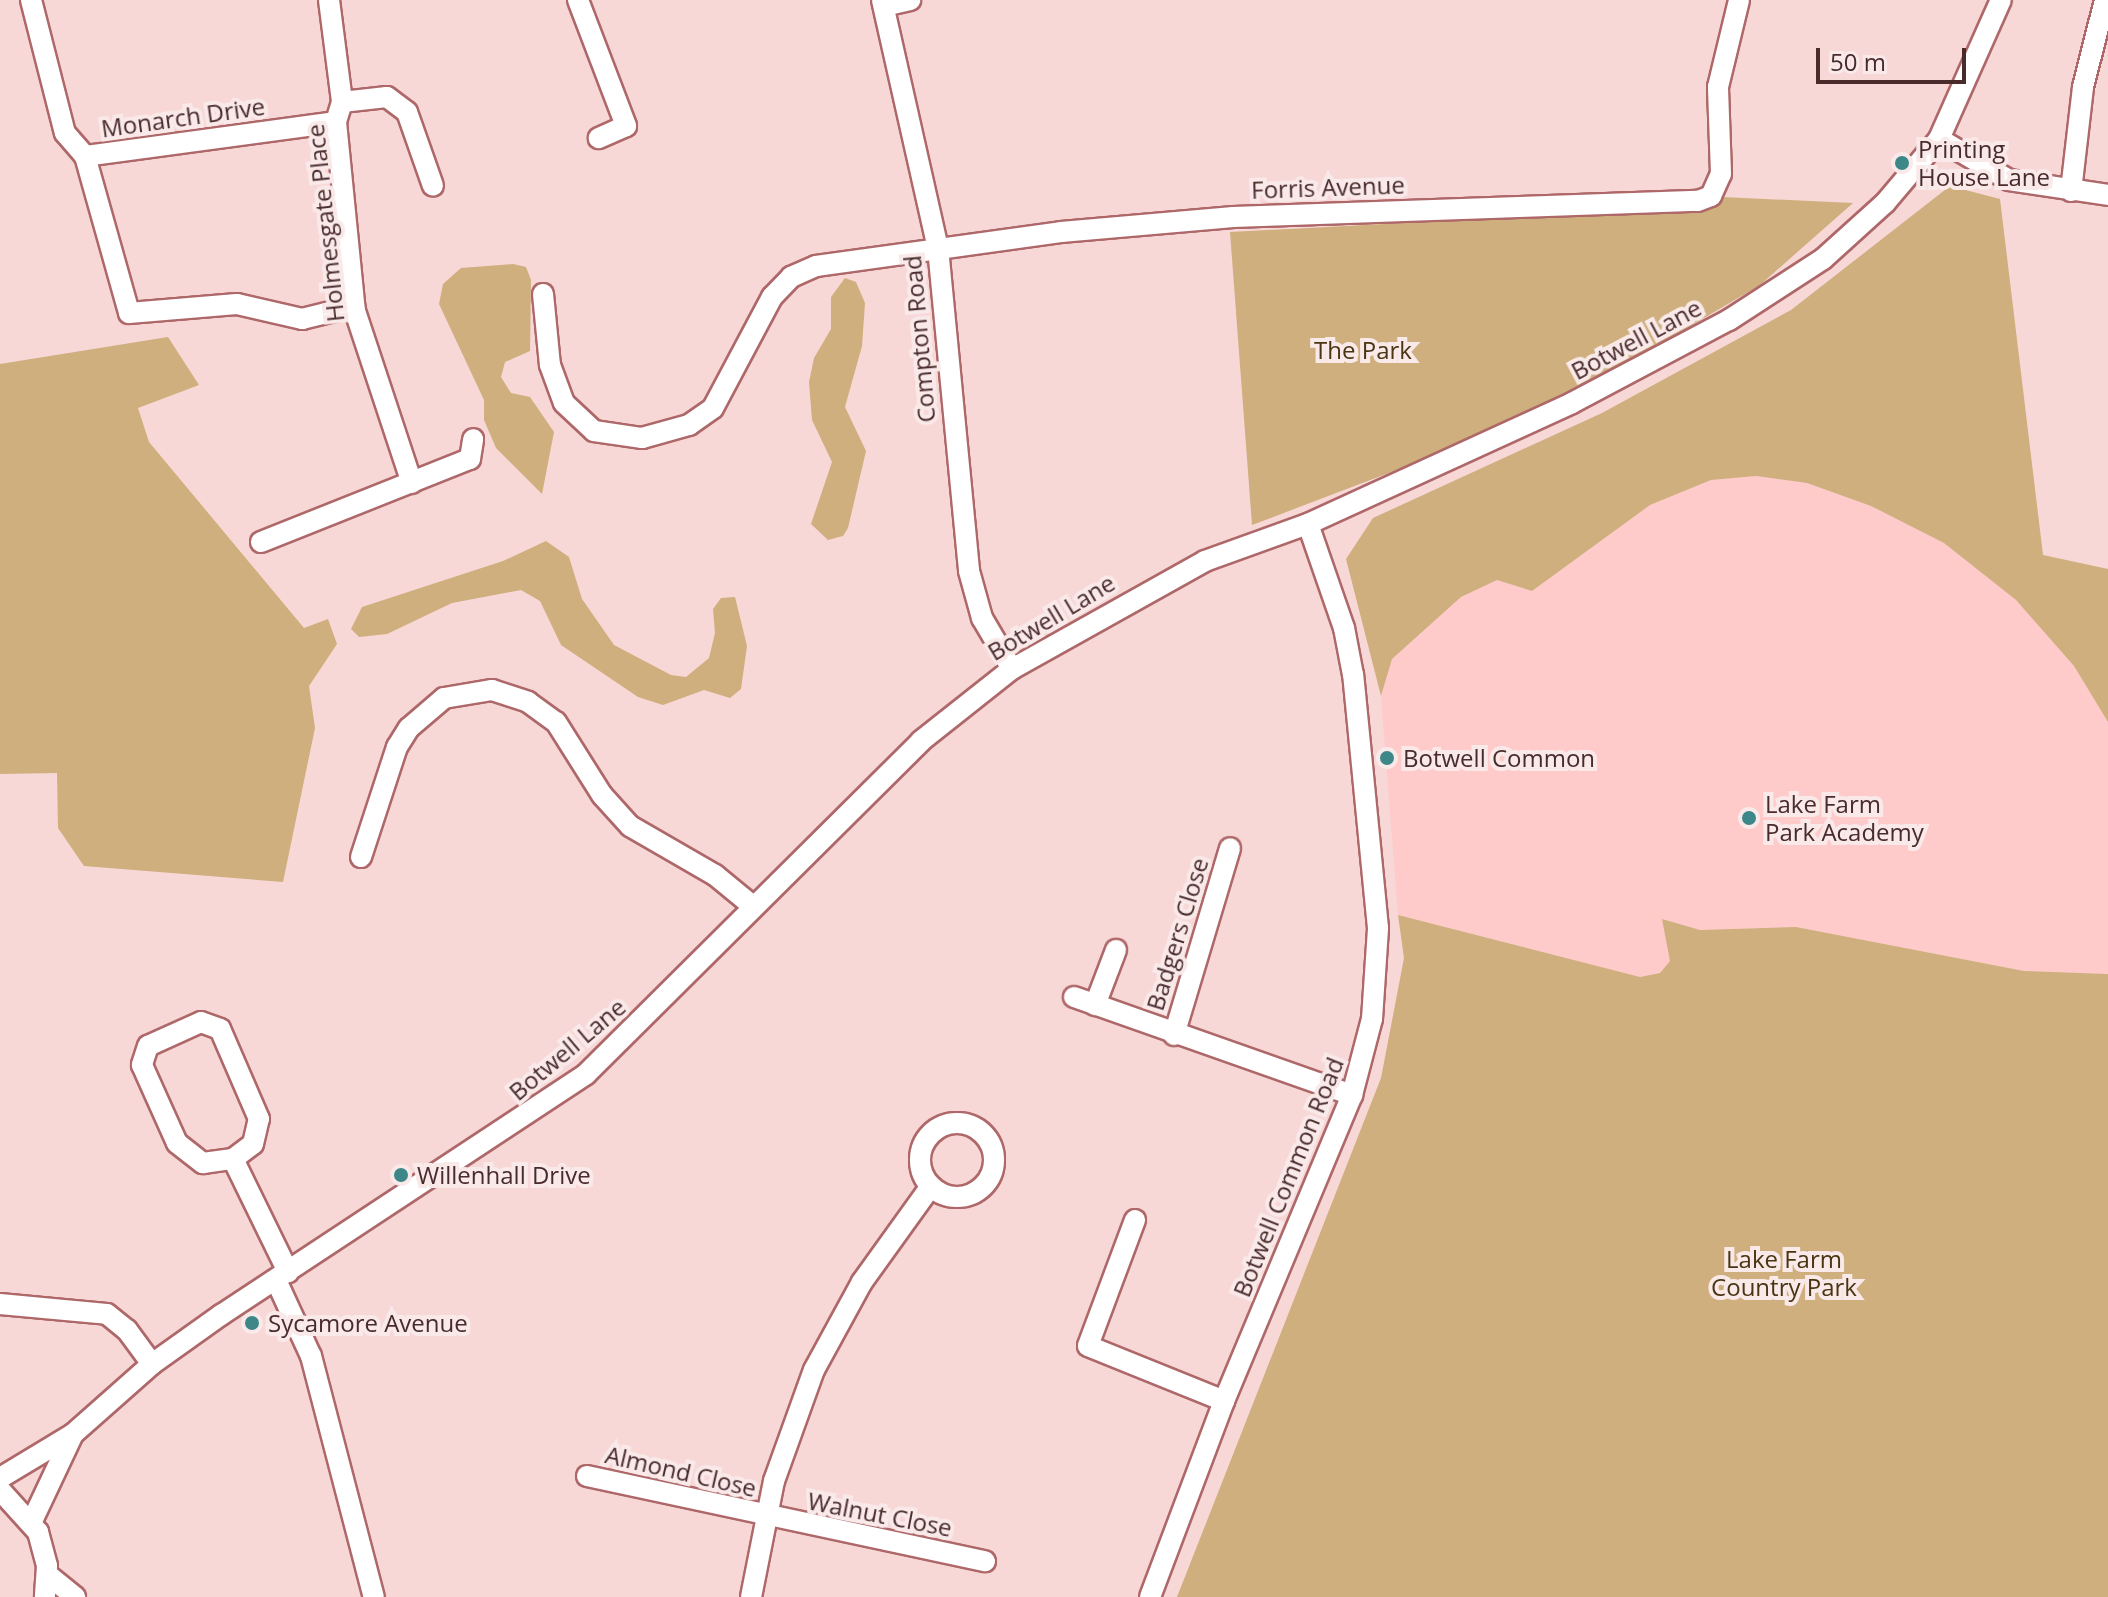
<!DOCTYPE html>
<style>
body{margin:0}
#map{position:relative;width:2108px;height:1597px;overflow:hidden;background:#f8d7d7;font-family:"Open Sans",sans-serif}
div>[style]{position:absolute}
[style*='--x']{left:calc(var(--x)*1px);top:calc(var(--y)*1px);width:calc(var(--w)*1px);rotate:calc(var(--a)*1deg)}
.built>*{inset:0;background:#ffcaca}
.green>*{inset:0;background:#ceaf7d}
.roads{filter:drop-shadow(2px 0 #ae6869) drop-shadow(-2px 0 #ae6869) drop-shadow(0 2px #ae6869) drop-shadow(0 -2px #ae6869)}
.minor>*{height:20px;margin:-10px;padding:0 10px;transform-origin:10px;border-radius:10px;background:#fff}
.minor>.ring{margin:-10px;padding:0;box-sizing:content-box;background:none;border:20px solid #fff;border-radius:50%}
.dots>*{width:22px;height:22px;translate:-50% -50%;box-sizing:border-box;border:4px solid #f9e9e9;border-radius:50%}
span{translate:-50% -50%;white-space:nowrap;text-align:center;line-height:1.15;-webkit-text-stroke:8px #f9e9e9;paint-order:stroke}
.street-label{font-size:24px;color:#492b2b}
.poi-label{font-size:24px;color:#492b2b}
.left{translate:0 -50%;text-align:left}
.park-label{font-size:24px;color:#493512}
.scale{position:absolute;left:1816px;top:48px;width:150px;height:36px;box-sizing:border-box;border:4px solid #492b2b;border-top:0;padding-left:10px;font-size:24px;line-height:28px;white-space:nowrap;color:#492b2b;-webkit-text-stroke:6px #f9e9e9;paint-order:stroke}
</style>
<div id="map">
<div class="built">
<i style="clip-path:polygon(1756px 476px,1807px 483px,1871px 506px,1944px 543px,2016px 600px,2074px 666px,2108px 722px,2108px 974px,2024px 971px,1796px 927px,1700px 930px,1663px 919px,1671px 961px,1660px 973px,1640px 977px,1398px 915px,1381px 696px,1392px 659px,1461px 597px,1497px 580px,1532px 591px,1650px 505px,1711px 480px)"></i>
</div>
<div class="green">
<i style="clip-path:polygon(1950px 186px,2000px 199px,2043px 555px,2108px 569px,2108px 722px,2074px 666px,2016px 600px,1944px 543px,1871px 506px,1807px 483px,1756px 476px,1711px 480px,1650px 505px,1532px 591px,1497px 580px,1461px 597px,1392px 659px,1381px 696px,1346px 559px,1373px 518px,1602px 413px,1791px 310px)"></i>
<i style="clip-path:polygon(1722px 197px,1853px 203px,1760px 285px,1621px 367px,1415px 463px,1252px 525px,1230px 232px,1708px 207px)"></i>
<i style="clip-path:polygon(513px 264px,526px 267px,531px 280px,530px 351px,505px 362px,501px 377px,511px 393px,530px 397px,554px 432px,542px 494px,496px 448px,484px 420px,484px 400px,439px 304px,443px 284px,461px 268px)"></i>
<i style="clip-path:polygon(845px 278px,856px 282px,865px 303px,862px 346px,845px 407px,866px 451px,848px 528px,843px 536px,828px 540px,811px 524px,832px 462px,812px 420px,809px 382px,814px 358px,831px 329px,831px 297px)"></i>
<i style="clip-path:polygon(168px 337px,199px 385px,138px 408px,149px 442px,304px 628px,328px 619px,337px 644px,309px 686px,315px 728px,283px 882px,84px 866px,58px 828px,57px 773px,0 774px,0 364px)"></i>
<i style="clip-path:polygon(546px 541px,569px 557px,582px 599px,614px 645px,671px 675px,686px 677px,709px 658px,715px 633px,713px 609px,721px 598px,735px 597px,747px 646px,741px 689px,730px 698px,704px 690px,663px 705px,638px 697px,561px 645px,540px 601px,521px 590px,452px 603px,387px 634px,359px 637px,351px 629px,362px 607px,503px 561px)"></i>
<i style="clip-path:polygon(1398px 915px,1640px 977px,1660px 973px,1670px 961px,1662px 919px,1700px 930px,1796px 927px,2024px 971px,2108px 974px,2108px 1597px,1177px 1597px,1381px 1078px,1404px 958px)"></i>
</div>
<div class="roads">
<div class="minor">
<i style="--x:31;--y:0;--w:137;--a:75.7"></i>
<i style="--x:65;--y:133;--w:30;--a:49"></i>
<i style="--x:85;--y:156;--w:163;--a:74.3"></i>
<i style="--x:129;--y:313;--w:108;--a:-4.8"></i>
<i style="--x:237;--y:304;--w:67;--a:13"></i>
<i style="--x:302;--y:319;--w:54;--a:-14"></i>
<i style="--x:329;--y:0;--w:103;--a:82.7"></i>
<i style="--x:342;--y:102;--w:21;--a:107"></i>
<i style="--x:336;--y:122;--w:190;--a:84.3"></i>
<i style="--x:355;--y:311;--w:181;--a:71.7"></i>
<i style="--x:578;--y:0;--w:135;--a:69.1"></i>
<i style="--x:626;--y:126;--w:30;--a:156"></i>
<i style="--x:882;--y:0;--w:254;--a:77.3"></i>
<i style="--x:938;--y:248;--w:324;--a:84.5"></i>
<i style="--x:969;--y:571;--w:49;--a:74.5"></i>
<i style="--x:982;--y:618;--w:59;--a:59.5"></i>
<i style="--x:884;--y:6;--w:27;--a:-13"></i>
<i style="--x:342;--y:102;--w:45;--a:-6.3"></i>
<i style="--x:387;--y:97;--w:25;--a:37"></i>
<i style="--x:407;--y:112;--w:78;--a:70.6"></i>
<i style="--x:1939;--y:139;--w:81;--a:30.4"></i>
<i style="--x:2009;--y:180;--w:100;--a:8.6"></i>
<i style="--x:85;--y:156;--w:253;--a:-7.7"></i>
<i style="--x:2071;--y:191;--w:105;--a:-83.4"></i>
<i style="--x:2083;--y:87;--w:90;--a:-75.8"></i>
<i style="--x:543;--y:294;--w:71;--a:84.4"></i>
<i style="--x:550;--y:365;--w:40;--a:69.8"></i>
<i style="--x:564;--y:403;--w:41;--a:43"></i>
<i style="--x:594;--y:431;--w:49;--a:8.3"></i>
<i style="--x:642;--y:438;--w:49;--a:-15.5"></i>
<i style="--x:689;--y:425;--w:29;--a:-35"></i>
<i style="--x:713;--y:408;--w:126;--a:-62"></i>
<i style="--x:772;--y:297;--w:28;--a:-46"></i>
<i style="--x:791;--y:277;--w:27;--a:-24"></i>
<i style="--x:816;--y:266;--w:247;--a:-7.9"></i>
<i style="--x:1061;--y:232;--w:173;--a:-5"></i>
<i style="--x:1233;--y:217;--w:465;--a:-2"></i>
<i style="--x:1698;--y:201;--w:14;--a:-21"></i>
<i style="--x:1711;--y:196;--w:24;--a:-66"></i>
<i style="--x:1721;--y:174;--w:87;--a:-92"></i>
<i style="--x:1718;--y:87;--w:89;--a:-76.4"></i>
<i style="--x:261;--y:542;--w:225;--a:-21.7"></i>
<i style="--x:470;--y:459;--w:20;--a:-81"></i>
<i style="--x:361;--y:857;--w:116;--a:-71.9"></i>
<i style="--x:397;--y:747;--w:22;--a:-58"></i>
<i style="--x:409;--y:728;--w:46;--a:-40.6"></i>
<i style="--x:444;--y:698;--w:49;--a:-9.5"></i>
<i style="--x:492;--y:690;--w:38;--a:18"></i>
<i style="--x:528;--y:702;--w:34;--a:36"></i>
<i style="--x:556;--y:722;--w:86;--a:57.8"></i>
<i style="--x:602;--y:795;--w:42;--a:47.9"></i>
<i style="--x:630;--y:826;--w:98;--a:30"></i>
<i style="--x:715;--y:875;--w:50;--a:39.4"></i>
<i style="--x:1074;--y:997;--w:295;--a:19.4"></i>
<i style="--x:1095;--y:1005;--w:59;--a:-69.1"></i>
<i style="--x:1174;--y:1035;--w:195;--a:-73.3"></i>
<i class="ring" style="left:920px;top:1123px;width:54px;height:54px"></i>
<i style="--x:233;--y:1159;--w:25;--a:-37"></i>
<i style="--x:253;--y:1144;--w:26;--a:-77"></i>
<i style="--x:259;--y:1119;--w:98;--a:-113.4"></i>
<i style="--x:220;--y:1029;--w:20;--a:-160"></i>
<i style="--x:201;--y:1022;--w:58;--a:155.6"></i>
<i style="--x:148;--y:1046;--w:20;--a:108"></i>
<i style="--x:142;--y:1065;--w:85;--a:65.8"></i>
<i style="--x:177;--y:1143;--w:33;--a:38"></i>
<i style="--x:203;--y:1163;--w:30;--a:-8"></i>
<i style="--x:233;--y:1159;--w:126;--a:64"></i>
<i style="--x:1135;--y:1220;--w:134;--a:110.5"></i>
<i style="--x:1088;--y:1346;--w:147;--a:22"></i>
<i style="--x:276;--y:1280;--w:84;--a:65.3"></i>
<i style="--x:311;--y:1356;--w:249;--a:75.4"></i>
<i style="--x:0;--y:1304;--w:107;--a:5.3"></i>
<i style="--x:107;--y:1314;--w:26;--a:39"></i>
<i style="--x:127;--y:1330;--w:42;--a:53.7"></i>
<i style="--x:587;--y:1476;--w:407;--a:12.1"></i>
<i style="--x:0;--y:1478;--w:85;--a:-31.1"></i>
<i style="--x:73;--y:1434;--w:106;--a:-41.5"></i>
<i style="--x:152;--y:1364;--w:85;--a:-35.4"></i>
<i style="--x:221;--y:1315;--w:437;--a:-33.4"></i>
<i style="--x:586;--y:1074;--w:472;--a:-44.8"></i>
<i style="--x:921;--y:741;--w:116;--a:-38.4"></i>
<i style="--x:1012;--y:669;--w:221;--a:-29.2"></i>
<i style="--x:1205;--y:561;--w:109;--a:-19.8"></i>
<i style="--x:1308;--y:524;--w:290;--a:-24.6"></i>
<i style="--x:1572;--y:403;--w:178;--a:-27.9"></i>
<i style="--x:1729;--y:320;--w:112;--a:-33"></i>
<i style="--x:1823;--y:259;--w:84;--a:-42.1"></i>
<i style="--x:1885;--y:203;--w:84;--a:-49.8"></i>
<i style="--x:1939;--y:139;--w:152;--a:-66"></i>
<i style="--x:0;--y:1490;--w:57;--a:47.9"></i>
<i style="--x:38;--y:1532;--w:35;--a:75"></i>
<i style="--x:47;--y:1566;--w:31;--a:94"></i>
<i style="--x:32;--y:1521;--w:96;--a:-64.8"></i>
<i style="--x:48;--y:1575;--w:35;--a:39"></i>
<i style="--x:751;--y:1597;--w:118;--a:-78.8"></i>
<i style="--x:774;--y:1481;--w:118;--a:-70.2"></i>
<i style="--x:814;--y:1370;--w:100;--a:-61.4"></i>
<i style="--x:862;--y:1282;--w:118;--a:-54.3"></i>
<i style="--x:1150;--y:1597;--w:210;--a:-69.3"></i>
<i style="--x:1224;--y:1401;--w:332;--a:-67.3"></i>
<i style="--x:1352;--y:1095;--w:79;--a:-75.3"></i>
<i style="--x:1372;--y:1019;--w:91;--a:-86.2"></i>
<i style="--x:1378;--y:928;--w:254;--a:-95.6"></i>
<i style="--x:1353;--y:675;--w:48;--a:-100.8"></i>
<i style="--x:1344;--y:628;--w:110;--a:-109.1"></i>
</div>
</div>
<div class="dots">
<i style="left:1902px;top:163px;background:#3e8789"></i>
<i style="left:1387px;top:758px;background:#3e8789"></i>
<i style="left:1749px;top:818px;background:#3e8789"></i>
<i style="left:401px;top:1175px;background:#3e8789"></i>
<i style="left:252px;top:1323px;background:#3e8789"></i>
</div>
<div class="street-label">
<span style="left:183px;top:117px;rotate:-8deg">Monarch Drive</span>
<span style="left:1328px;top:187px;rotate:-2deg">Forris Avenue</span>
<span style="left:325px;top:223px;rotate:-96deg">Holmesgate Place</span>
<span style="left:919px;top:339px;rotate:-95deg">Compton Road</span>
<span style="left:1636px;top:339px;rotate:-28deg">Botwell Lane</span>
<span style="left:1051px;top:617px;rotate:-31deg">Botwell Lane</span>
<span style="left:1177px;top:934px;rotate:-73deg">Badgers Close</span>
<span style="left:567px;top:1049px;rotate:-40deg">Botwell Lane</span>
<span style="left:1288px;top:1177px;rotate:-68deg">Botwell Common Road</span>
<span style="left:681px;top:1471px;rotate:13deg">Almond Close</span>
<span style="left:880px;top:1514px;rotate:11deg">Walnut Close</span>
</div>
<div class="poi-label">
<span class="left" style="left:1918px;top:163px">Printing<br>House Lane</span>
<span class="left" style="left:1403px;top:758px">Botwell Common</span>
<span class="left" style="left:1765px;top:818px">Lake Farm<br>Park Academy</span>
<span class="left" style="left:417px;top:1175px">Willenhall Drive</span>
<span class="left" style="left:268px;top:1323px">Sycamore Avenue</span>
</div>
<div class="park-label">
<span style="left:1363px;top:350px">The Park</span>
<span style="left:1784px;top:1273px">Lake Farm<br>Country Park</span>
</div>
<div class="scale">50 m</div>
</div>
